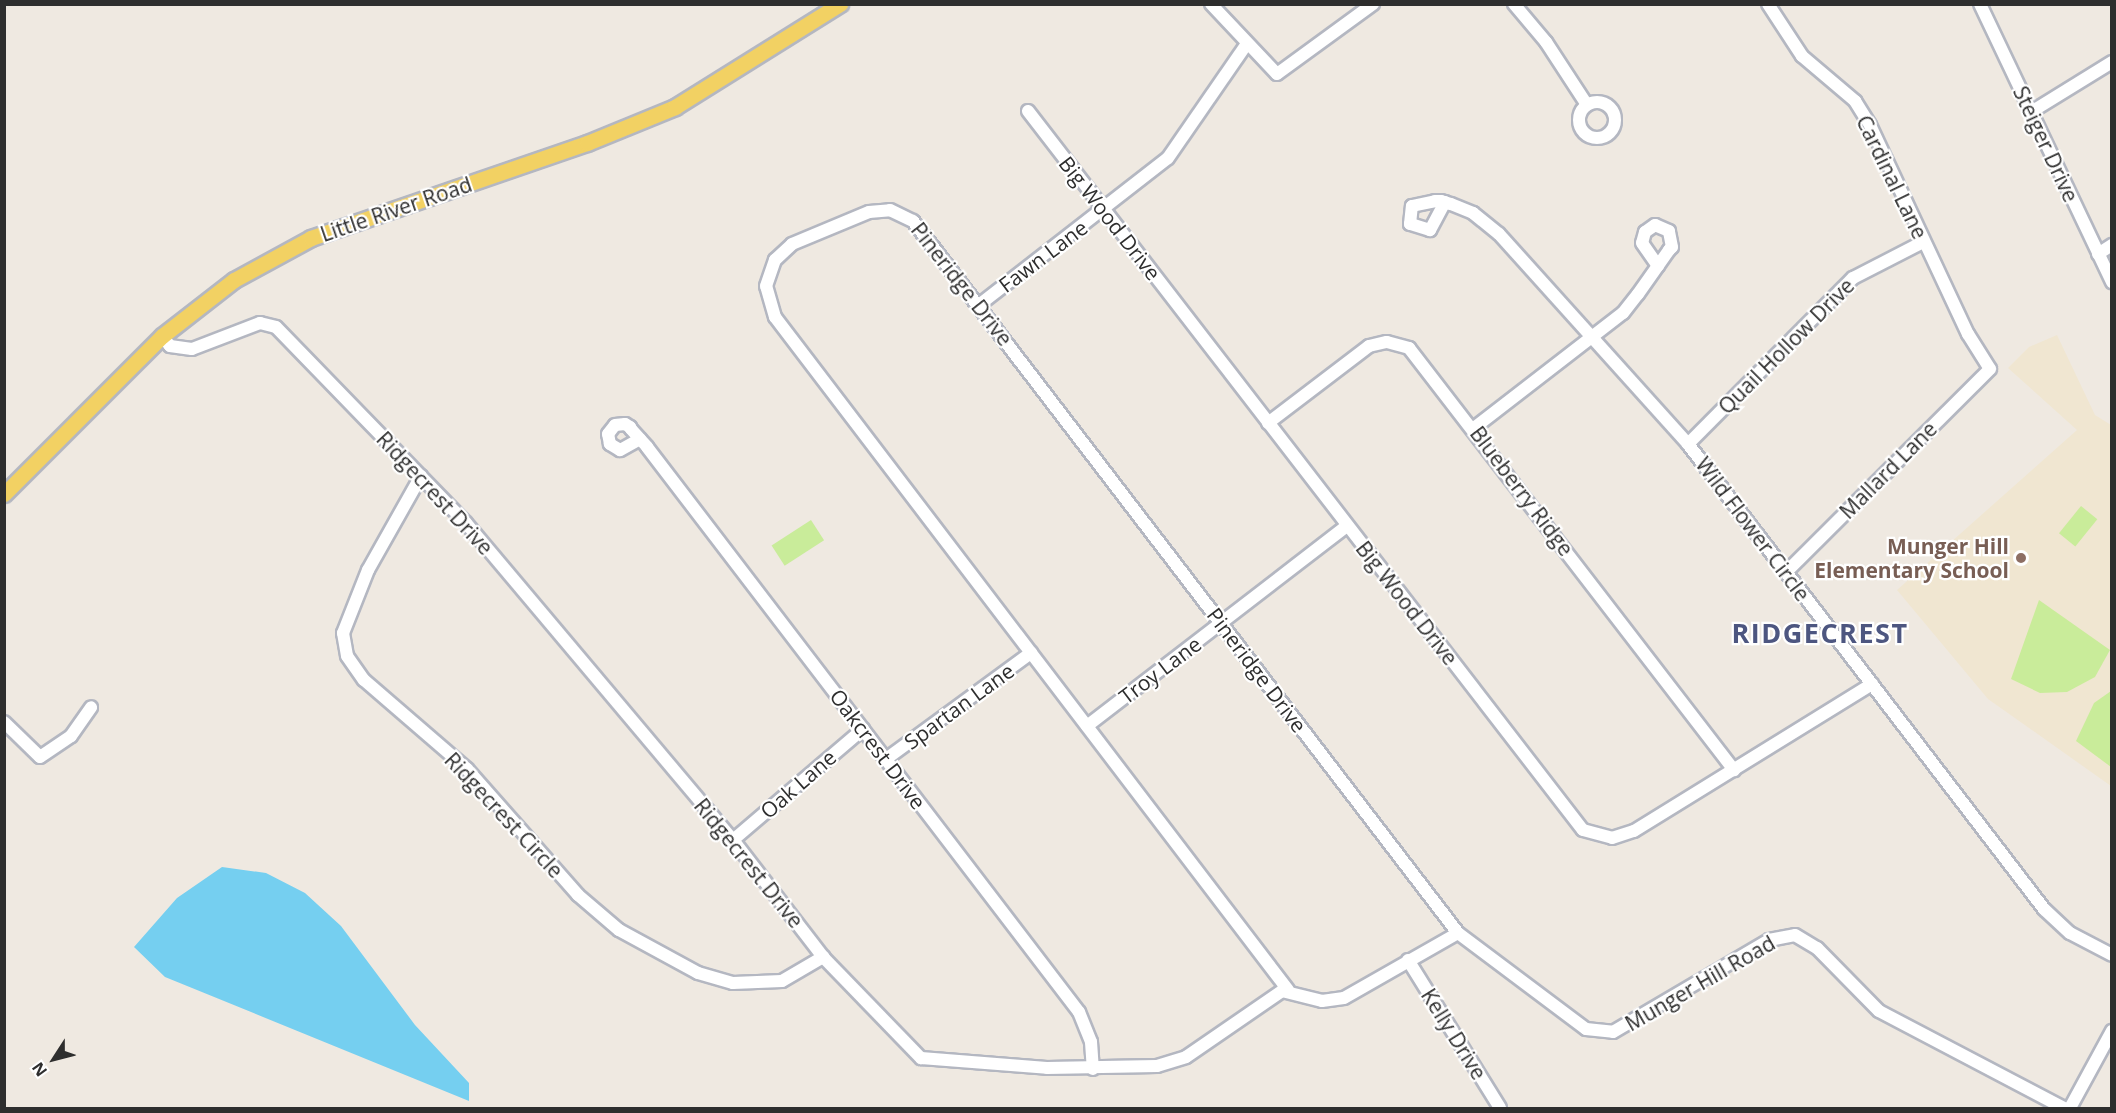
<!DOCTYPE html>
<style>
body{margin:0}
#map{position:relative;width:2116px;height:1113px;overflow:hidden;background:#efe9e1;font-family:"Open Sans",sans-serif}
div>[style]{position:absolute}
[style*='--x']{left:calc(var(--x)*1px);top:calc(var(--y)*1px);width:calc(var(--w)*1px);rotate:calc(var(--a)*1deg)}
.education>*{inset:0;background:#f0e6d1}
.pitch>*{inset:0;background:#c9ec9a;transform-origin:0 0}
.water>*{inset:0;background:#75cff0}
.roads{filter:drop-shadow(2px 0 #b4b7c1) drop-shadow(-2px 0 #b4b7c1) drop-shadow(0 2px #b4b7c1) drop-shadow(0 -2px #b4b7c1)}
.minor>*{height:12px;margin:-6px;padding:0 6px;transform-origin:6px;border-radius:6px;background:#fff}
.minor>.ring{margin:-6px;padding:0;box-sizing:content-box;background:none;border:12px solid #fff;border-radius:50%}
.major>*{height:15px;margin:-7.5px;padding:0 7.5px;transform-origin:7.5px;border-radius:7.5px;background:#f2d163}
.dots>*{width:16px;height:16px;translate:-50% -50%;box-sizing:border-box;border:3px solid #fff;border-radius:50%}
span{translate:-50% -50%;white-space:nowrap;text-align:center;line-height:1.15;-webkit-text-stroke:4.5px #fff;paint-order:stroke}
.street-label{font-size:21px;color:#2e2e2e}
.education-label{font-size:21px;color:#785e54;font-weight:700}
.right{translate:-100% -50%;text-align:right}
.district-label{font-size:27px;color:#4d5680;font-weight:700;letter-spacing:1.5px}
.frame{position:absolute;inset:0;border:6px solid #2e2e2e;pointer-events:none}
.north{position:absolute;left:24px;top:1029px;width:60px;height:60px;-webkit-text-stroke:4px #fff;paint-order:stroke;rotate:234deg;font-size:16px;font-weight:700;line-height:24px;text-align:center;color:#2e2e2e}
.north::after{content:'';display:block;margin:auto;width:21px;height:27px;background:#2e2e2e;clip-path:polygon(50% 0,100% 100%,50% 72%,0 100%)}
</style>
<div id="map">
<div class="education">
<i style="clip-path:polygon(2057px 335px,2095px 415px,2111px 425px,2111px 786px,1988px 699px,1897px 590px,2077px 430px,2008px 368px,2029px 347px)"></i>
</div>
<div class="pitch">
<i style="left:2081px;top:506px;width:21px;height:35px;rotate:39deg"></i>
<i style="left:811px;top:520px;width:24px;height:47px;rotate:57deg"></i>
<i style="clip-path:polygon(2039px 600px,2110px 650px,2095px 677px,2067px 692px,2040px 693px,2011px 679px)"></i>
<i style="clip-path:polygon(2111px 691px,2111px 767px,2076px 741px,2094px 703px)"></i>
</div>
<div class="water">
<i style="clip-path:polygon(222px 867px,266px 873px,305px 893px,341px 926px,415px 1025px,469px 1083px,469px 1101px,165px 977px,134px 947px,177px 898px)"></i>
</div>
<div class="roads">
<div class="minor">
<i style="--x:1211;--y:4;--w:96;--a:46.7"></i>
<i style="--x:1277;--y:74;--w:119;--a:-36.1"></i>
<i style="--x:1514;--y:4;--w:50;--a:49.9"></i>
<i style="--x:1546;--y:42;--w:75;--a:56.9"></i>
<i style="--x:1768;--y:4;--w:62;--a:56.8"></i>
<i style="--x:1802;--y:56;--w:70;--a:40.3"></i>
<i style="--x:1855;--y:101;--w:28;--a:58"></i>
<i style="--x:1870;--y:125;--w:231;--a:64.9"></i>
<i style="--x:1968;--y:334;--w:41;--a:57.8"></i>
<i style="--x:1990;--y:369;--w:288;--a:135.1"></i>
<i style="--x:1980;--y:4;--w:308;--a:64.6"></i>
<i class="ring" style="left:1579px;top:102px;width:24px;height:24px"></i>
<i style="--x:1028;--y:111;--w:908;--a:52.34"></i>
<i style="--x:1583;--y:830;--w:30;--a:15"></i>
<i style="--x:1612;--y:838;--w:23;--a:-18"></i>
<i style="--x:1634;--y:831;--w:280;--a:-31.7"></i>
<i style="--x:2031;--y:112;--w:95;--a:-31.7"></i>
<i style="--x:1445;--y:202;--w:32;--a:118"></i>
<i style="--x:1430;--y:230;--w:21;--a:-163"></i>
<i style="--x:1410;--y:224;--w:18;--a:-84"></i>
<i style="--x:1412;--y:206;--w:24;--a:-12"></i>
<i style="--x:1435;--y:201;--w:6;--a:0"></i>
<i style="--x:1441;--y:201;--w:10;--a:17"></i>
<i style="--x:1451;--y:204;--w:24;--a:22"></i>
<i style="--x:1473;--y:213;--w:33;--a:39"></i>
<i style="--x:1499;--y:234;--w:283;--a:48"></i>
<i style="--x:1688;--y:444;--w:586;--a:52.56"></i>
<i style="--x:2044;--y:909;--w:35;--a:43"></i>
<i style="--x:2070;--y:933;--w:47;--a:27.6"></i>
<i style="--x:2098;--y:254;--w:17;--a:-33"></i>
<i style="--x:979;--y:305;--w:239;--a:-37.9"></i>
<i style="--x:1168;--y:158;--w:137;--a:-55.4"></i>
<i style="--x:162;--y:336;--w:13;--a:51"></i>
<i style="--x:170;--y:346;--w:22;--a:8"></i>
<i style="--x:192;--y:349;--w:73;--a:-20.9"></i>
<i style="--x:260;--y:323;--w:16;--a:14"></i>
<i style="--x:276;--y:327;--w:273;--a:45.9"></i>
<i style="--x:466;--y:523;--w:414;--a:49.9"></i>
<i style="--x:733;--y:840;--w:148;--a:52.4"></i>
<i style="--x:823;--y:957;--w:141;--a:45.9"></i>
<i style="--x:921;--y:1058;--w:126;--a:4.5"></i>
<i style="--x:1047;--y:1068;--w:110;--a:-1"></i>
<i style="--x:1157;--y:1066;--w:30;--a:-17"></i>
<i style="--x:1186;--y:1057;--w:116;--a:-34.5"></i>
<i style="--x:1282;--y:991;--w:41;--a:14"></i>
<i style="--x:1322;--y:1001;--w:22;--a:-8"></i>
<i style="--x:1344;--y:998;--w:131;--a:-29.7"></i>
<i style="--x:1268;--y:423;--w:127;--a:-37.3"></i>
<i style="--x:1369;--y:346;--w:18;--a:-13"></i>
<i style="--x:1387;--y:342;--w:23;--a:15"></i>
<i style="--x:1409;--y:348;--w:533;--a:52.4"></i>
<i style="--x:1474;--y:428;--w:188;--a:-37.7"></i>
<i style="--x:1623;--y:313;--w:24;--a:-52"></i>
<i style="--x:1638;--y:294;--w:54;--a:-54.8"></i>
<i style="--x:1669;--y:250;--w:4;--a:-45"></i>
<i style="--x:1672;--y:247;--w:16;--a:-101"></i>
<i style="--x:1669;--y:231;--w:15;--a:-157"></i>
<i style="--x:1655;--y:225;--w:12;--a:145"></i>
<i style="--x:1645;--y:232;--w:11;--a:105"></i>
<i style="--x:1642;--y:243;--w:28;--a:55"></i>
<i style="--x:640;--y:439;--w:23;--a:151"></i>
<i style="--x:620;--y:450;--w:12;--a:-149"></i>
<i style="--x:610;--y:444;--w:10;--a:-101"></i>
<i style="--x:608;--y:434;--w:11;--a:-52"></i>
<i style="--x:615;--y:425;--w:10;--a:-6"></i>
<i style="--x:625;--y:424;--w:6;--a:31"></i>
<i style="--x:630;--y:427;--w:2;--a:63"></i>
<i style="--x:631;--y:429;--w:24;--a:48"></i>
<i style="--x:647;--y:447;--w:711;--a:52.6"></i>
<i style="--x:1079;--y:1012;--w:32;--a:68"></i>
<i style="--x:1091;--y:1042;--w:27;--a:86"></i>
<i style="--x:1688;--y:444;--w:234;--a:-45.2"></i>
<i style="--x:1853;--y:278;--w:79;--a:-27.2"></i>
<i style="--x:421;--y:476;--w:108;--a:119.4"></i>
<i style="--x:368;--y:570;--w:68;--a:111.6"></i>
<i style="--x:343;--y:633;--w:23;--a:80"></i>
<i style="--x:347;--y:656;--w:29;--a:55"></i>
<i style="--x:364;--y:680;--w:136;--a:40.8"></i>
<i style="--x:467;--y:769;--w:168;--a:48.6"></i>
<i style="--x:578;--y:895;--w:54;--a:40.5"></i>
<i style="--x:619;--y:930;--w:90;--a:28.6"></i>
<i style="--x:698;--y:973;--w:36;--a:16"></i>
<i style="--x:733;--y:983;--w:49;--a:-2.3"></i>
<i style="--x:782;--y:981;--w:48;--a:-30.3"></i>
<i style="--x:4;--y:722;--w:50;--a:44.2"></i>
<i style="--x:40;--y:757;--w:37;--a:-34"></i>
<i style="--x:71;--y:736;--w:35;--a:-55"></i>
<i style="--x:1087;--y:726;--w:328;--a:-37.6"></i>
<i style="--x:886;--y:759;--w:180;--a:-36.2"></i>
<i style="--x:733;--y:840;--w:171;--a:-40.5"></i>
<i style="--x:1408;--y:960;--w:174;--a:58.1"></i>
<i style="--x:1288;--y:990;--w:846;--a:-127.32"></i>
<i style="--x:775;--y:317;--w:32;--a:-106"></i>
<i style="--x:766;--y:286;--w:28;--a:-71"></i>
<i style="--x:775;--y:260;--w:23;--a:-43"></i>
<i style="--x:792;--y:244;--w:83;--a:-22.6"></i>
<i style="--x:869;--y:212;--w:21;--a:-5"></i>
<i style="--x:890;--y:210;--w:25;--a:26"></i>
<i style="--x:913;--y:221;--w:897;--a:52.57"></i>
<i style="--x:1458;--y:933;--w:160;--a:36.9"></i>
<i style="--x:1586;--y:1029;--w:27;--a:6"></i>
<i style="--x:1613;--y:1032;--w:181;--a:-30.5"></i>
<i style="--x:1769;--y:940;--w:26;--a:-11"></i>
<i style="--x:1795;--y:935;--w:26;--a:31"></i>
<i style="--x:1817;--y:948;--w:88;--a:45.5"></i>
<i style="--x:1879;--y:1011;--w:209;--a:27.7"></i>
<i style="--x:2070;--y:1108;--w:88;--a:-61.4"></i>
</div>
<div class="major">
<i style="--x:4;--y:494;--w:223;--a:-45"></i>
<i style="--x:162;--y:336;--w:91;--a:-37.9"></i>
<i style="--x:234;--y:280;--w:88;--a:-28.6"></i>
<i style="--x:311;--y:238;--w:292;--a:-19"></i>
<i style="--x:587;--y:143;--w:95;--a:-22.2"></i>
<i style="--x:675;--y:107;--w:195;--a:-32"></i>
</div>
</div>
<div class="dots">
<i style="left:2021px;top:558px;background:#8d6e63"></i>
</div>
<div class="street-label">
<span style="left:2046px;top:144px;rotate:65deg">Steiger Drive</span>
<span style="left:1892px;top:177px;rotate:64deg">Cardinal Lane</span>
<span style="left:396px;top:209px;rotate:-19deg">Little River Road</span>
<span style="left:1110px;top:218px;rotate:52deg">Big Wood Drive</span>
<span style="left:1043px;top:256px;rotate:-37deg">Fawn Lane</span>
<span style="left:962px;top:284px;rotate:52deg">Pineridge Drive</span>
<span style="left:1786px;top:346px;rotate:-45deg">Quail Hollow Drive</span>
<span style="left:1888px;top:470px;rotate:-45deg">Mallard Lane</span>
<span style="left:1522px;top:491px;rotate:53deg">Blueberry Ridge</span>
<span style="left:435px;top:493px;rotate:47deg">Ridgecrest Drive</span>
<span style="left:1753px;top:529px;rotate:53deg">Wild Flower Circle</span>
<span style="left:1407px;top:603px;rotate:52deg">Big Wood Drive</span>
<span style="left:1160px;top:670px;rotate:-37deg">Troy Lane</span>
<span style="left:1257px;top:670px;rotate:53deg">Pineridge Drive</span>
<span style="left:959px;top:706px;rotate:-36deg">Spartan Lane</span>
<span style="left:878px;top:749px;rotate:53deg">Oakcrest Drive</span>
<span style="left:798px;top:784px;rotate:-41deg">Oak Lane</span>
<span style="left:504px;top:815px;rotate:47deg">Ridgecrest Circle</span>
<span style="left:749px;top:863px;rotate:51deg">Ridgecrest Drive</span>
<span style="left:1700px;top:983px;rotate:-30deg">Munger Hill Road</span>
<span style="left:1454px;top:1034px;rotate:58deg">Kelly Drive</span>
</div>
<div class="education-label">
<span class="right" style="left:2009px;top:558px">Munger Hill<br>Elementary School</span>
</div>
<div class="district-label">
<span style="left:1820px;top:633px">RIDGECREST</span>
</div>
<div class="frame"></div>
<div class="north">N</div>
</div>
